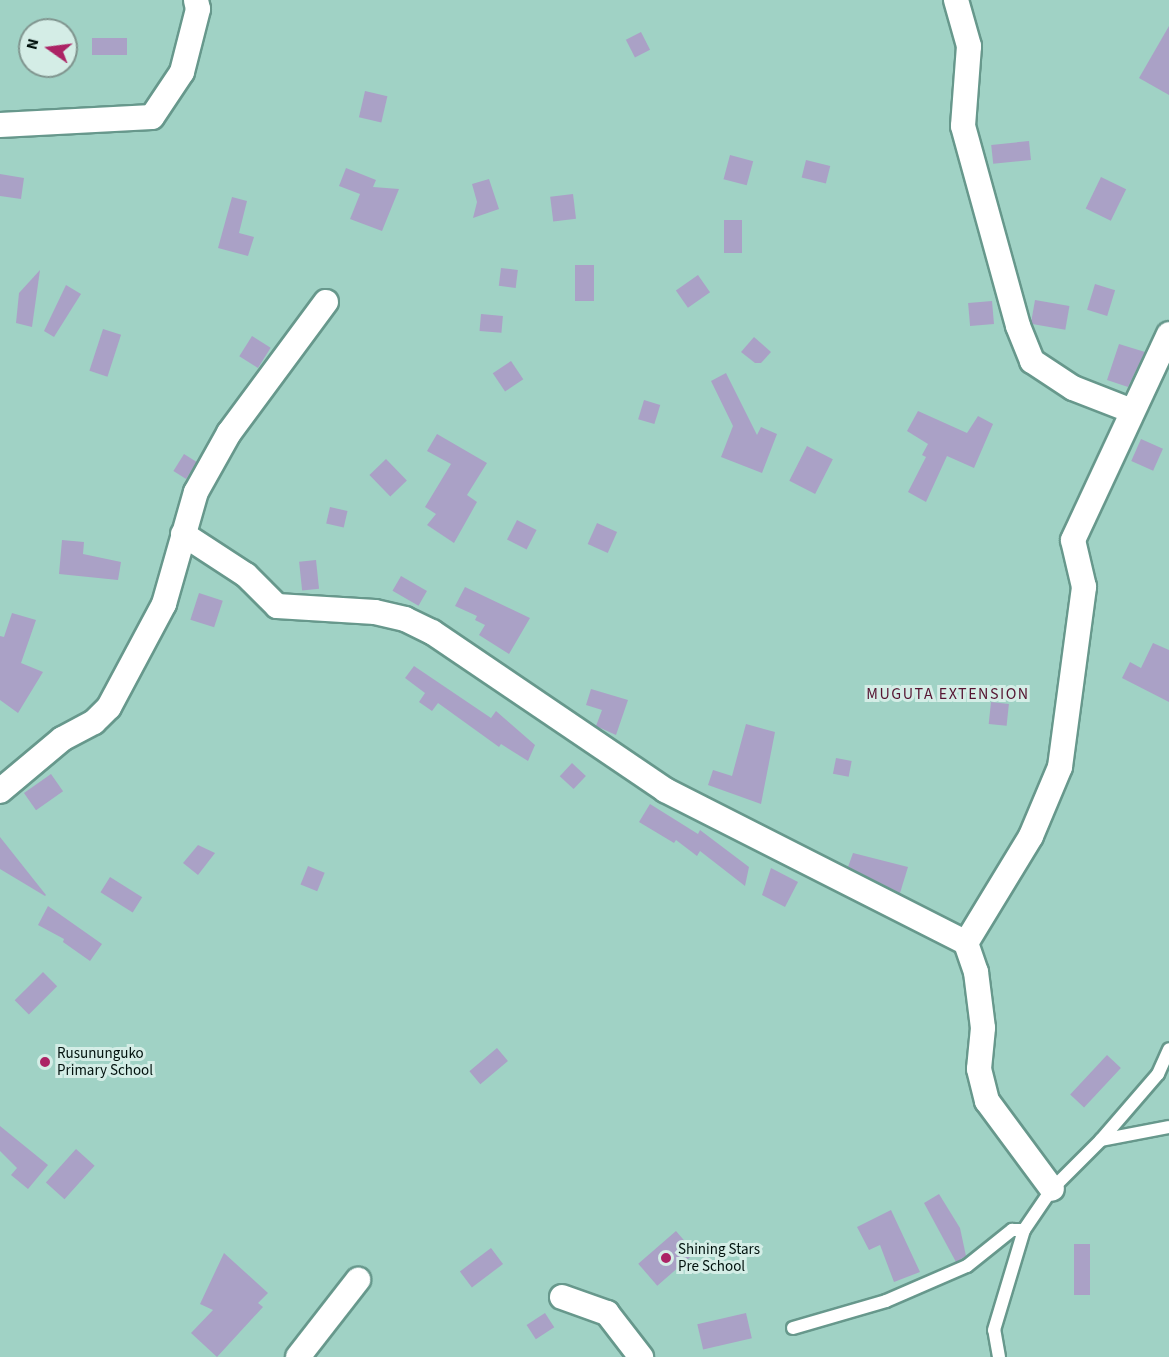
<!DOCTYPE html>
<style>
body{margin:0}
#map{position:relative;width:1169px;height:1357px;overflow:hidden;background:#a0d2c5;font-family:"Source Sans 3",sans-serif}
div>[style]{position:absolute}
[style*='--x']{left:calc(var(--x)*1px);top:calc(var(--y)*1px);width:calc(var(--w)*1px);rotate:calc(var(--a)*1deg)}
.building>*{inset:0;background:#aaa1c6;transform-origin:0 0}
.roads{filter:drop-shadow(2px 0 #67988c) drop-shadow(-2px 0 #67988c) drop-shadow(0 2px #67988c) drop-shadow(0 -2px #67988c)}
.service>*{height:12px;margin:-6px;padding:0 6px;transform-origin:6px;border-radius:6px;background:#fff}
.minor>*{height:24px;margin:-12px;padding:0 12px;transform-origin:12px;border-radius:12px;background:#fff}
.dots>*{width:16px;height:16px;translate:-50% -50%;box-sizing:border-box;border:3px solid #d4ede6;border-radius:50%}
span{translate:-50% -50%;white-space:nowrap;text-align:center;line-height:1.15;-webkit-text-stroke:6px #d4ede6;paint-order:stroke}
.poi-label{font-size:15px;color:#01110d}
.left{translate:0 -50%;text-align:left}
.neighbourhood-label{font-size:16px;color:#561532;letter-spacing:1.5px}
.north{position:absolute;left:18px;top:18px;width:60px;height:60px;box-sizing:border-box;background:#d4ede6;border:2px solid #80958f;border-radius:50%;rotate:284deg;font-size:16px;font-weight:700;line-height:24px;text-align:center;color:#01110d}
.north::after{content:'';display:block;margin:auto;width:21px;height:27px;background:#ac2365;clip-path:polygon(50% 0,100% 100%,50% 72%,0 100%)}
</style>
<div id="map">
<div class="building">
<i style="clip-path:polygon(1169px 26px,1169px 95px,1139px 78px)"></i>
<i style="left:641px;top:32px;width:20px;height:17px;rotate:63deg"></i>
<i style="left:127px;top:38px;width:17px;height:35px;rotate:90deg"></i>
<i style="left:365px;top:91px;width:23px;height:27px;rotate:13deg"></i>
<i style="left:1029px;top:141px;width:19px;height:38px;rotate:84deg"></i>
<i style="left:730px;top:155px;width:24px;height:25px;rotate:15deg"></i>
<i style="left:806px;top:160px;width:25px;height:18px;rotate:14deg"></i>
<i style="clip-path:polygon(346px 168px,376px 180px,373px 187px,399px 189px,382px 231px,350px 219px,360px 194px,339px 186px)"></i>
<i style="clip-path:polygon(0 174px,24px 178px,21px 199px,0 196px)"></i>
<i style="left:1101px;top:177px;width:28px;height:35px;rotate:26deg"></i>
<i style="clip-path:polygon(489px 179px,499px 209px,473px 218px,477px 202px,472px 184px)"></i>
<i style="left:573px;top:194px;width:25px;height:23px;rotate:83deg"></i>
<i style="clip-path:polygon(232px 197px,247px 201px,239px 233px,254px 237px,248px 256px,218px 248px)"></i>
<i style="left:724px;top:220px;width:18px;height:33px"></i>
<i style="left:575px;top:265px;width:19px;height:36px"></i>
<i style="left:501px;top:268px;width:17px;height:18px;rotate:7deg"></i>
<i style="clip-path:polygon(40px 270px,32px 327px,16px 323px,19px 293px)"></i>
<i style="left:698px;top:275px;width:21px;height:27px;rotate:55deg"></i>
<i style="left:1095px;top:284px;width:21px;height:27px;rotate:17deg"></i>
<i style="clip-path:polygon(66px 285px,81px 294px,54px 337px,44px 331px)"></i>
<i style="left:1035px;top:300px;width:35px;height:24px;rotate:10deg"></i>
<i style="left:992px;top:301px;width:23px;height:24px;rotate:85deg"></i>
<i style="left:481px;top:314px;width:22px;height:17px;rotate:5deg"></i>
<i style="left:103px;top:329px;width:19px;height:44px;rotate:18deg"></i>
<i style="left:252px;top:336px;width:22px;height:24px;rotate:32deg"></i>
<i style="clip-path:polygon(754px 337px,771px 352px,761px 363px,755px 363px,741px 352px)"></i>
<i style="clip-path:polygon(1119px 344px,1145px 352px,1128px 387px,1107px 380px)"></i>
<i style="left:511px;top:361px;width:22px;height:22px;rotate:56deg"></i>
<i style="clip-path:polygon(726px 373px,757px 435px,761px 427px,777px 434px,762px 473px,721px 457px,733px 426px,711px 381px)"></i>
<i style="left:644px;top:400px;width:17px;height:20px;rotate:17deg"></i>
<i style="clip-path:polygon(918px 411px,967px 433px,978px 416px,993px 424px,974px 468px,947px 456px,926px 502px,908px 492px,926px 457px,922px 455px,928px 444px,907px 431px)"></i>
<i style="clip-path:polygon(437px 434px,487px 463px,467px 495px,477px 502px,454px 543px,427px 525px,436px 514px,425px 507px,451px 464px,427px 451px)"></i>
<i style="left:1141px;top:439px;width:24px;height:24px;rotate:24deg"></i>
<i style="left:807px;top:446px;width:29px;height:39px;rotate:27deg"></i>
<i style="left:184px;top:454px;width:15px;height:20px;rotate:32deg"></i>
<i style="left:386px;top:459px;width:30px;height:23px;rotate:46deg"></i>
<i style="left:330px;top:507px;width:18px;height:17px;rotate:13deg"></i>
<i style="left:517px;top:520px;width:22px;height:22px;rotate:27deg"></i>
<i style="left:597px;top:523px;width:22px;height:23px;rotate:24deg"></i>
<i style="clip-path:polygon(62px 540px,84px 542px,83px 554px,121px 562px,118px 580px,59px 574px)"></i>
<i style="left:316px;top:560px;width:29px;height:17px;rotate:84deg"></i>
<i style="left:401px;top:576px;width:30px;height:17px;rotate:30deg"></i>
<i style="clip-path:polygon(465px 587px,530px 618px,509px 654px,479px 635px,485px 625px,475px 620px,477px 616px,455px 606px)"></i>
<i style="left:199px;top:593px;width:25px;height:28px;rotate:18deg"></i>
<i style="clip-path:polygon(12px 613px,36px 620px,21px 663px,43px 672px,18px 713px,0 700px,0 636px,4px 637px)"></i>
<i style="clip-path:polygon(1153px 643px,1169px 650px,1169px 702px,1122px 678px,1130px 662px,1141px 668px)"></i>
<i style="clip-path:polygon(414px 666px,491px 718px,496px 711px,535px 745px,528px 761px,501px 744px,499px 747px,438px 703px,432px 711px,419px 702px,425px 693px,405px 678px)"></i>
<i style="clip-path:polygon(591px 689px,628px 700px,616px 735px,596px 726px,602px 710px,586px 705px)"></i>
<i style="left:991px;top:702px;width:18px;height:22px;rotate:6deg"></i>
<i style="clip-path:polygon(746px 724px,775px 732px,761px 804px,708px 785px,713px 770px,732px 776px)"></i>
<i style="left:836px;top:758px;width:16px;height:16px;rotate:11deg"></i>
<i style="left:572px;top:763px;width:19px;height:18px;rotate:43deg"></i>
<i style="left:51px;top:774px;width:21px;height:33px;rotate:55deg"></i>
<i style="clip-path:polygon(650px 804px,698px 834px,700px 830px,749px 867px,745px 886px,700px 851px,697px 856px,676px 840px,674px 843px,639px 822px)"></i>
<i style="clip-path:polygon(0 837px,46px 895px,45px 896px,0 869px)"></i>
<i style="clip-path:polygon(198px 845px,215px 853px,198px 875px,183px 863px)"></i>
<i style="clip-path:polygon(853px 853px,908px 867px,900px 893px,848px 867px)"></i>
<i style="left:308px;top:866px;width:18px;height:20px;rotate:22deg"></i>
<i style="clip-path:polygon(771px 868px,798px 882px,785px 907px,762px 895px)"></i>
<i style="left:110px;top:877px;width:38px;height:18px;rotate:32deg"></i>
<i style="clip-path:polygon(48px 906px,102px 944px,90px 961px,63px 942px,64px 939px,38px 925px)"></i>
<i style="left:43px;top:972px;width:20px;height:40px;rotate:45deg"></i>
<i style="left:497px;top:1048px;width:17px;height:36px;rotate:50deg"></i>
<i style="left:1107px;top:1055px;width:19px;height:54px;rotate:43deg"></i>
<i style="clip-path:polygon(0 1126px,48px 1165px,28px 1189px,11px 1175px,17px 1168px,0 1151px)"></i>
<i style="left:76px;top:1149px;width:25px;height:45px;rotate:42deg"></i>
<i style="clip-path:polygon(939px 1194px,960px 1228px,966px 1256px,956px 1262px,924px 1203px)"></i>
<i style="clip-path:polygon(891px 1210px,920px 1272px,894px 1282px,880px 1245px,869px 1250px,857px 1227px)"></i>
<i style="left:676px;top:1231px;width:29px;height:50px;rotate:49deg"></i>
<i style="left:1074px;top:1244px;width:16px;height:51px"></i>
<i style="left:491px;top:1248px;width:20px;height:39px;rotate:53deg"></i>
<i style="clip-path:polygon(224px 1253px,268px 1293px,258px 1303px,263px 1307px,217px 1357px,191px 1333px,213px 1310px,200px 1304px)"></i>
<i style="left:545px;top:1313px;width:17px;height:22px;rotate:57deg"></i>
<i style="left:746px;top:1313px;width:26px;height:50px;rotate:77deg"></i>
</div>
<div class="roads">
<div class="service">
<i style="--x:1101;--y:1140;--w:69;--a:-10.8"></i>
<i style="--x:793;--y:1328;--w:97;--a:-16.2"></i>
<i style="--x:886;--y:1301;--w:88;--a:-23.4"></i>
<i style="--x:967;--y:1266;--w:58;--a:-38.7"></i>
<i style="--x:1012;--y:1230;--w:12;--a:0"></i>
<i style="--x:999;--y:1357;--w:27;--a:-100"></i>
<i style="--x:994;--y:1330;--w:104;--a:-73.3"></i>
<i style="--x:1024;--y:1230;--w:50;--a:-55.7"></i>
<i style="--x:1052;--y:1189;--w:69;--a:-45"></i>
<i style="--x:1101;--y:1140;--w:87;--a:-49.2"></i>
<i style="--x:1158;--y:1074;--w:27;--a:-66"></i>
</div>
<div class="minor">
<i style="--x:956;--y:0;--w:48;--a:74.2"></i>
<i style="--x:969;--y:46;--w:80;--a:94.3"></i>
<i style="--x:963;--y:126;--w:207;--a:74.6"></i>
<i style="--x:1018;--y:326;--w:38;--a:68"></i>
<i style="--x:1032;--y:361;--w:49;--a:33.4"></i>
<i style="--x:1073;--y:388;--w:63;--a:21.3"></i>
<i style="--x:0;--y:125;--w:152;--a:-3"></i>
<i style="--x:152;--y:117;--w:54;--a:-56.3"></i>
<i style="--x:182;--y:72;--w:65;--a:-75.7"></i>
<i style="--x:198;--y:9;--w:9;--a:-103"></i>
<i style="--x:183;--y:534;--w:75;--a:33.1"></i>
<i style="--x:246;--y:575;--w:44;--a:45"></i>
<i style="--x:277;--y:606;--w:98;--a:3.5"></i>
<i style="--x:375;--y:612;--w:31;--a:13"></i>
<i style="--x:405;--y:619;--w:30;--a:26"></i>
<i style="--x:432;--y:632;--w:282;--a:34.1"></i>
<i style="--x:665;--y:790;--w:338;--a:26.9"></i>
<i style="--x:966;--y:943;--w:31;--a:71"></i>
<i style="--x:976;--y:972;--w:56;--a:82.9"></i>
<i style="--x:983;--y:1028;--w:41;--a:95.6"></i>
<i style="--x:979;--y:1069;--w:33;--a:76"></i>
<i style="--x:987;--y:1101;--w:109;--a:53.5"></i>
<i style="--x:0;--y:791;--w:81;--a:-40"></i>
<i style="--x:62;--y:739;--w:36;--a:-28"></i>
<i style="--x:94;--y:722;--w:21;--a:-45"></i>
<i style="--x:109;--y:707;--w:117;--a:-61.9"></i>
<i style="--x:164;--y:604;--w:116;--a:-74.1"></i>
<i style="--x:196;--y:492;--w:68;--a:-60.8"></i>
<i style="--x:229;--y:433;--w:163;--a:-53.5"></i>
<i style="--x:966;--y:943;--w:125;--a:-58.7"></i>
<i style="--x:1031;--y:836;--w:75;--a:-67.2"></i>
<i style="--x:1060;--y:767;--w:182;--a:-82.4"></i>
<i style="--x:1084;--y:587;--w:48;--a:-103.2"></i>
<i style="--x:1073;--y:540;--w:227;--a:-65"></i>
<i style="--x:562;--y:1297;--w:48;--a:19.6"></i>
<i style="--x:607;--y:1313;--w:56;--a:52.3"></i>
<i style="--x:298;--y:1357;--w:98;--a:-52.1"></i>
</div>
</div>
<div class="dots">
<i style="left:45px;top:1062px;background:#ac2365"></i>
<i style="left:666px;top:1258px;background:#ac2365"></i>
</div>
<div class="poi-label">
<span class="left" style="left:57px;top:1062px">Rusununguko<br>Primary School</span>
<span class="left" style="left:678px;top:1258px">Shining Stars<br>Pre School</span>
</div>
<div class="neighbourhood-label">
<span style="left:948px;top:694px">MUGUTA EXTENSION</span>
</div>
<div class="north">N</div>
</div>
